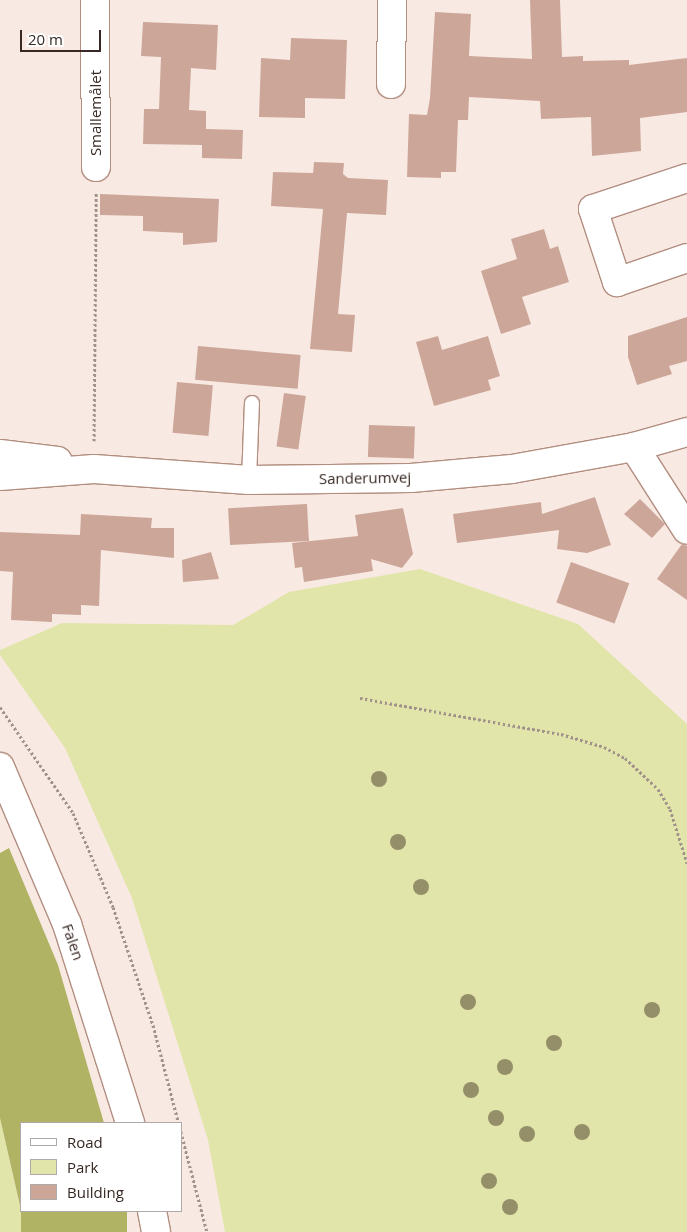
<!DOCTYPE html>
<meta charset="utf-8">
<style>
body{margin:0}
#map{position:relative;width:687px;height:1232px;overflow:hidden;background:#f9e9e3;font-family:"Open Sans",sans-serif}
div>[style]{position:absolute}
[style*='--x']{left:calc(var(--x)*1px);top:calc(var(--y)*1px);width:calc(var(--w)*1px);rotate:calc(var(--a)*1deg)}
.green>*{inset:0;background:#e1e5a9}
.forest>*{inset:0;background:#afb363;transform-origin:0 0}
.building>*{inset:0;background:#cca799;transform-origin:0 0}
.path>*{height:3px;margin-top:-1.5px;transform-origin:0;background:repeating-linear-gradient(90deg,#a1928c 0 2.5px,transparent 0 5px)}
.roads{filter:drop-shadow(1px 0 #b28e80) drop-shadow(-1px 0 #b28e80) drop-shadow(0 1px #b28e80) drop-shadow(0 -1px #b28e80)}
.service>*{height:14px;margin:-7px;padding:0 7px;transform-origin:7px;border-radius:7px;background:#fff}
.minor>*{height:28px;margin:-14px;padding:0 14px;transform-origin:14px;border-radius:14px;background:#fff}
.tertiary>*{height:28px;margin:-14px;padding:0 14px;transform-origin:14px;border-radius:14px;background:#fff}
.trees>*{width:16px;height:16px;margin:-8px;border-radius:50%;background:#958f69}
span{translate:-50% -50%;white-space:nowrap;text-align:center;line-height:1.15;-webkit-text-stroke:4.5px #fff;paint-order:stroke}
.street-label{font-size:15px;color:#372823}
.legend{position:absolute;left:20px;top:1122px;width:162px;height:90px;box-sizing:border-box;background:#fff;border:1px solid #afa9a7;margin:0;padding:6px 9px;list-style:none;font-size:15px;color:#372823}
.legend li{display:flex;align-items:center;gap:10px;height:25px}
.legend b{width:25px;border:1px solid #afa9a7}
.scale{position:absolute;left:20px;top:30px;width:81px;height:22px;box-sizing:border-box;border:2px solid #372823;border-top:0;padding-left:6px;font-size:15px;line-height:18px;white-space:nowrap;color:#372823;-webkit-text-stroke:4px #fff;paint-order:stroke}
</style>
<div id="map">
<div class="green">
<i style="clip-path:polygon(420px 569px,578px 624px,687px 724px,687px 1232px,225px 1232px,208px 1140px,132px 898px,65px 748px,0 655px,0 650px,62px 623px,233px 625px,289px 592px)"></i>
<i style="clip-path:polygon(0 1118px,21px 1211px,26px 1232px,0 1232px)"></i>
</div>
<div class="forest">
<i style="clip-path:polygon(9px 848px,58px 965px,104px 1123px,21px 1123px,21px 1210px,0 1118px,0 853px)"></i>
<i style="left:21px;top:1211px;width:106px;height:22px"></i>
</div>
<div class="building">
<i style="clip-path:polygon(530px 0,560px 0,562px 57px,583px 56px,583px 61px,629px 60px,629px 65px,687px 58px,687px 112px,640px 118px,641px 151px,592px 156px,591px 117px,541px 119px,540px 101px,469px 97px,468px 120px,458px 120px,456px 172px,441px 172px,441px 178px,407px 177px,409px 114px,427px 115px,430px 98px,435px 12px,471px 14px,469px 56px,532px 59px)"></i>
<i style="clip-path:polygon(143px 22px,218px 25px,216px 70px,191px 68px,189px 110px,206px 111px,206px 129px,243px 130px,242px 159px,202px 158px,202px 145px,143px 144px,144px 109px,159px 109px,161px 57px,141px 56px)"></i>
<i style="clip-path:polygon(291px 38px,347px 40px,345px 99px,305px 98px,305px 118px,259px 117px,261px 58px,290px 60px)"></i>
<i style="clip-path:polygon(314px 162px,344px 163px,343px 174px,348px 178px,388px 180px,386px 215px,347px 213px,338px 314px,355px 315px,352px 352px,310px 349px,323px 209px,271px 206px,273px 172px,313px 173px)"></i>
<i style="clip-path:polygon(100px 194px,219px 199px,217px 242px,183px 245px,183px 233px,143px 231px,143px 216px,100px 215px)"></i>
<i style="clip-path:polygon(544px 229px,550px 249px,558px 246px,569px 282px,522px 297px,531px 324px,501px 334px,481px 271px,517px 259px,511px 239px)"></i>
<i style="clip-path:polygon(687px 317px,687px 361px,669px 366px,672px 374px,637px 385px,628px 357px,628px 336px)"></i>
<i style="clip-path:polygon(438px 336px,442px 350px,488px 336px,500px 376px,488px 380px,491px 390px,434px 406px,416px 342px)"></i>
<i style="left:198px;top:346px;width:103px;height:34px;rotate:5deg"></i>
<i style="left:177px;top:382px;width:36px;height:51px;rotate:5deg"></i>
<i style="left:284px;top:393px;width:22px;height:54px;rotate:8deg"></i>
<i style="left:369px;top:425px;width:46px;height:32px;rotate:2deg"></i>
<i style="clip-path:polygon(595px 497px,611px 545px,587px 553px,557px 549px,559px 530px,457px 543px,453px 514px,541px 502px,542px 514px)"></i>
<i style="clip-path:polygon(640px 499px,665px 524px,652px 538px,624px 514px)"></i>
<i style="left:307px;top:504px;width:37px;height:79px;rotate:87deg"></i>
<i style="clip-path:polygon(403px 508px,413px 554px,402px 568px,371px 559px,373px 571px,304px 582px,302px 567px,295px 568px,292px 543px,358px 536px,355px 515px)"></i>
<i style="clip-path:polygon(81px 514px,152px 518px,151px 528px,174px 528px,174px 558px,101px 550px,99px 606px,81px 605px,81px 615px,52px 614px,52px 622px,11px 620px,13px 572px,0 571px,0 532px,80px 535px)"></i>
<i style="clip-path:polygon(682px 544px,687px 546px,687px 600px,657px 579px)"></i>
<i style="clip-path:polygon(211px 552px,219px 579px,183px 582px,182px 560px)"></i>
<i style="left:571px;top:562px;width:62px;height:43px;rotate:20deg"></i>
</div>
<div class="path">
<i style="--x:94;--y:441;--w:249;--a:-89.5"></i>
<i style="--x:360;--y:698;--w:204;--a:10.2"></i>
<i style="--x:561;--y:734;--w:45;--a:16.8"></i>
<i style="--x:604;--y:747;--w:24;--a:28"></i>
<i style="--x:625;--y:758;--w:45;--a:43.2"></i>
<i style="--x:658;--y:789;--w:23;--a:59"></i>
<i style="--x:670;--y:809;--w:57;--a:72.5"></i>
<i style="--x:0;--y:707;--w:129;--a:55.4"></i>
<i style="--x:73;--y:813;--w:102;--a:66.9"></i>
<i style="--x:113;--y:907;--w:125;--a:71.3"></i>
<i style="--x:153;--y:1025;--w:214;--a:75.4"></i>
</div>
<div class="roads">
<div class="service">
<i style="--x:249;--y:480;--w:77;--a:-87.8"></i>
</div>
<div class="minor">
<i style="--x:95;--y:0;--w:167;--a:89.7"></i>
<i style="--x:391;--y:84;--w:84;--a:-89.3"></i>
<i style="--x:687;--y:178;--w:99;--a:161.7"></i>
<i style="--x:593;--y:209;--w:77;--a:71.8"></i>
<i style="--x:617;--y:282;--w:74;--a:-18.9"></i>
<i style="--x:634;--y:447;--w:98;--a:57.4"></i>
</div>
<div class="tertiary">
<i style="--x:0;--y:454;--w:58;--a:6.9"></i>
<i style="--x:0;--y:476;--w:94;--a:-4.3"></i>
<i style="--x:94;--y:469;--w:155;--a:4.1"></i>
<i style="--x:249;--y:480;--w:162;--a:-0.7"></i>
<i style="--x:411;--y:478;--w:101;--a:-5.1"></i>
<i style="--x:512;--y:469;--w:124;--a:-10.2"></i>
<i style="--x:634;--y:447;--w:55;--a:-15.8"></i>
<i style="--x:0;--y:767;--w:171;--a:66.9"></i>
<i style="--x:67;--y:924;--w:209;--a:72.4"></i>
<i style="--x:152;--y:1211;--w:21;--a:79"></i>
</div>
</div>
<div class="trees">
<i style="left:379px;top:779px"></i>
<i style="left:398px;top:842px"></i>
<i style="left:421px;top:887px"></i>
<i style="left:468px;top:1002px"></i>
<i style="left:652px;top:1010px"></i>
<i style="left:554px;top:1043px"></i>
<i style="left:505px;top:1067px"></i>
<i style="left:471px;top:1090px"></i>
<i style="left:496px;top:1118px"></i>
<i style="left:582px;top:1132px"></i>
<i style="left:527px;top:1134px"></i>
<i style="left:489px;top:1181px"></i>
<i style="left:510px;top:1207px"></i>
</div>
<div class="street-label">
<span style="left:96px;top:113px;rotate:-90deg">Smallemålet</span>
<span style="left:365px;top:478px;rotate:-1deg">Sanderumvej</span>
<span style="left:73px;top:942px;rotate:71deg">Falen</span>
</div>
<ul class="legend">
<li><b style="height:6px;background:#fff"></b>Road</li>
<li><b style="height:14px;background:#e1e5a9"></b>Park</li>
<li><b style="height:14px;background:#cca799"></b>Building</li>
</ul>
<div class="scale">20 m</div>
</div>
